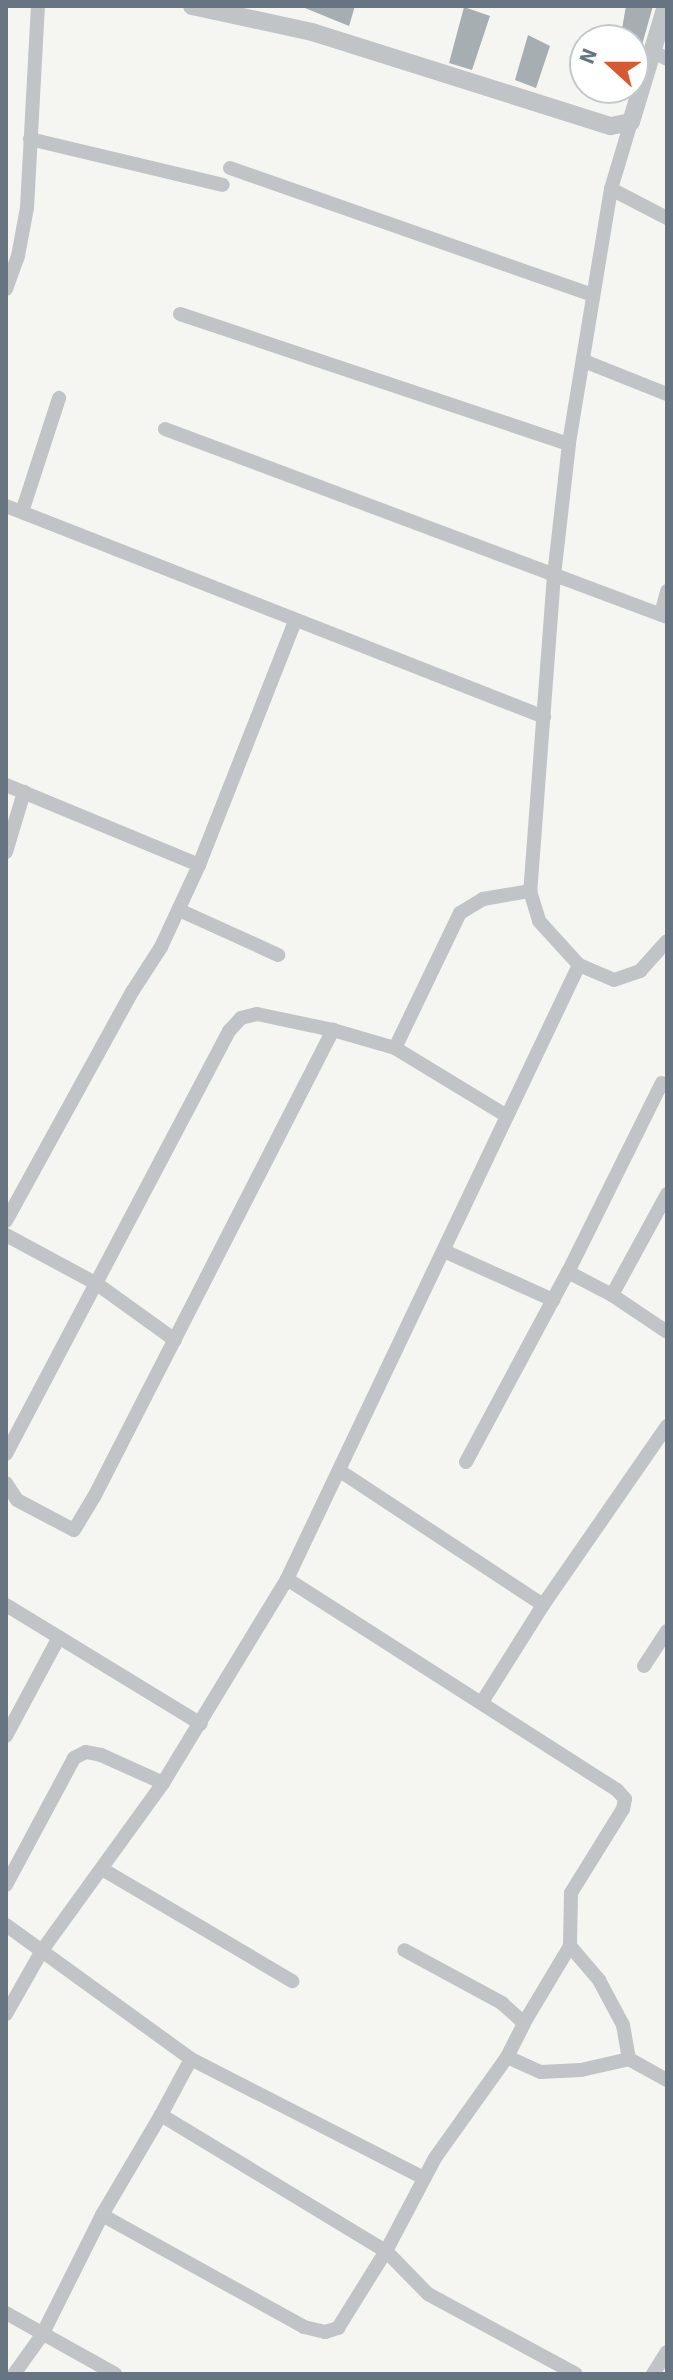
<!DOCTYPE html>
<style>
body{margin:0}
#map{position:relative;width:673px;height:2380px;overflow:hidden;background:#f5f5f2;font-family:"Source Sans 3",sans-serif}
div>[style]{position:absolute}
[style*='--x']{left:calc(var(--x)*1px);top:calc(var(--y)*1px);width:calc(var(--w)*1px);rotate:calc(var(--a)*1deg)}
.building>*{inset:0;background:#a6aeb2}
.minor>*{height:14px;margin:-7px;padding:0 7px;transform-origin:7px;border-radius:7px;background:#c0c4c7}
.tertiary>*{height:18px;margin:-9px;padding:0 9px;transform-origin:9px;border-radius:9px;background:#c0c4c7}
span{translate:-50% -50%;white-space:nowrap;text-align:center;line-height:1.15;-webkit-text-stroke:8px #fff;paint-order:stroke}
.frame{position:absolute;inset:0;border:8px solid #667581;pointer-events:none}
.north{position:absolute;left:569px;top:24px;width:80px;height:80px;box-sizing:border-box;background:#fff;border:2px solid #c2c8cd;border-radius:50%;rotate:291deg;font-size:22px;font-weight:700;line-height:32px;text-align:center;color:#667581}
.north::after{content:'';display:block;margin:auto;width:28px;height:36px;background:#d55a32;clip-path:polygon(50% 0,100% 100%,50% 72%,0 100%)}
</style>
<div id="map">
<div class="building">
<i style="clip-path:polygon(300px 6px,355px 6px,349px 26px)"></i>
<i style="clip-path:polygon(626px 6px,653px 6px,636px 66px,633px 40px,620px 40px)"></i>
<i style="clip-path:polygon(464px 7px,490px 16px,472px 70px,449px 63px)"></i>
<i style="clip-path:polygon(528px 35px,550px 46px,536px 88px,515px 80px)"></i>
</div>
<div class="minor">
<i style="--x:654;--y:52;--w:15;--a:28"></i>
<i style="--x:631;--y:122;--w:70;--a:106.6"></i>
<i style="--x:611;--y:189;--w:258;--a:99.4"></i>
<i style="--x:569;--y:444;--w:132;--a:96.5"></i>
<i style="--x:554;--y:575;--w:317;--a:94.3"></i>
<i style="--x:530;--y:891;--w:31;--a:73"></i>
<i style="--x:539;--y:921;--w:59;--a:47.7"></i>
<i style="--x:579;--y:965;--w:38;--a:23"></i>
<i style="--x:614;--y:980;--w:28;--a:-19"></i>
<i style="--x:640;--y:971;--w:40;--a:-48"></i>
<i style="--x:30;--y:139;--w:198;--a:13.4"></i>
<i style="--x:230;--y:168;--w:384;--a:19.3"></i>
<i style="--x:611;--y:189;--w:63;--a:27.4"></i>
<i style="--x:6;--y:289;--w:35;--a:-70"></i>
<i style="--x:18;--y:256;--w:49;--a:-79.4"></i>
<i style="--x:27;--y:208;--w:202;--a:-86.9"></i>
<i style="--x:180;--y:314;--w:410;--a:18.5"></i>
<i style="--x:584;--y:361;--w:89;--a:21.7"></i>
<i style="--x:165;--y:429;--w:536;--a:20.53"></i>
<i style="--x:6;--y:506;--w:578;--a:21.41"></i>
<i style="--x:22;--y:512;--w:120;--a:-72"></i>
<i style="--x:661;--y:614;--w:24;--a:-75"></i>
<i style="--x:6;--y:785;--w:209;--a:22.5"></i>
<i style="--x:6;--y:852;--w:63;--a:-73.3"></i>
<i style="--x:179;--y:910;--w:109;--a:24.4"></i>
<i style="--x:395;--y:1048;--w:131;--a:31.3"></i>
<i style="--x:6;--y:1221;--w:261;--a:-61.2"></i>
<i style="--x:132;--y:992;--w:54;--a:-57.2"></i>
<i style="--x:161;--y:947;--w:90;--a:-65.1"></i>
<i style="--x:199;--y:865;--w:262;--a:-68.5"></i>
<i style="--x:6;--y:1235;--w:103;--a:28.3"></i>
<i style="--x:97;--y:1284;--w:96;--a:35.7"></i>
<i style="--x:444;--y:1251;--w:120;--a:24.2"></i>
<i style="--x:568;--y:1272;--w:50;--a:27.6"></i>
<i style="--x:612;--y:1295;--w:66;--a:33.9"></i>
<i style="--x:612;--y:1295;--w:115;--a:-61.4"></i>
<i style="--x:6;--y:1454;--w:478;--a:-62.2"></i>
<i style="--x:229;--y:1031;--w:18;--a:-47"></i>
<i style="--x:241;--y:1018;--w:16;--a:-14"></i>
<i style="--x:257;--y:1014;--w:78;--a:11.9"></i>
<i style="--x:466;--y:1462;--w:216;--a:-61.8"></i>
<i style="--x:568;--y:1272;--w:211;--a:-63.6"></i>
<i style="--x:340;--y:1471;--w:243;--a:33.4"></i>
<i style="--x:6;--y:1483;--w:20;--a:57"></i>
<i style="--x:17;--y:1500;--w:64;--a:27.8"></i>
<i style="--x:74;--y:1530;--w:39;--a:-59"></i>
<i style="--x:94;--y:1497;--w:525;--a:-62.9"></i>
<i style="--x:333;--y:1030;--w:65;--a:16.2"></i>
<i style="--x:395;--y:1048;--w:150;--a:-64.3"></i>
<i style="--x:460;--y:913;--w:27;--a:-31"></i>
<i style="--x:483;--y:899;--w:48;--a:-9.7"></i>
<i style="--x:287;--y:1579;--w:392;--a:32.6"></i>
<i style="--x:617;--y:1790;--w:12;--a:48"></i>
<i style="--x:625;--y:1799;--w:10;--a:101"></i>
<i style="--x:623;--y:1809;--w:99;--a:121.8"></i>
<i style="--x:571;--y:1893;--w:53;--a:91.1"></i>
<i style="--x:570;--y:1946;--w:90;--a:120.9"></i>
<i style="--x:6;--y:1605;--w:228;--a:31.4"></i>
<i style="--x:644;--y:1666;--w:42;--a:-56.7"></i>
<i style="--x:482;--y:1702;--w:115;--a:-57.8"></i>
<i style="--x:543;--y:1605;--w:218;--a:-55.3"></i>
<i style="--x:6;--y:1736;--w:112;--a:-61.8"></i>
<i style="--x:102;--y:1869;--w:221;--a:30.5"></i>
<i style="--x:6;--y:1885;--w:144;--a:-61.8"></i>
<i style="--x:74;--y:1758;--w:13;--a:-27"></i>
<i style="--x:86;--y:1752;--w:15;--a:11"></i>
<i style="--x:101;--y:1755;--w:68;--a:24.3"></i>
<i style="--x:6;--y:1925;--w:228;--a:35.9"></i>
<i style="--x:191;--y:2059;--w:262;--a:27.1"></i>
<i style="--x:570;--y:1946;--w:45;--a:49.5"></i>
<i style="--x:599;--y:1980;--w:51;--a:61.9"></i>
<i style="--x:623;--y:2025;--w:35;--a:80"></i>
<i style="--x:6;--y:2014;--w:75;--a:-60.4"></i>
<i style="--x:43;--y:1949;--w:205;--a:-54.1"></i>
<i style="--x:163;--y:1783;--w:239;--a:-58.7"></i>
<i style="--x:287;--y:1579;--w:680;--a:-64.57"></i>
<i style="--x:507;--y:2057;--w:37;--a:24"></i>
<i style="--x:541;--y:2072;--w:40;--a:-2.9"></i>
<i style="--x:581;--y:2070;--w:49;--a:-12.9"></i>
<i style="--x:629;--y:2059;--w:43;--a:28.9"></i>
<i style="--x:191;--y:2059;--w:64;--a:118.2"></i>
<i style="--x:161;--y:2115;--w:263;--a:31.2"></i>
<i style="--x:386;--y:2251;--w:60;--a:45.7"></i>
<i style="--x:428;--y:2294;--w:168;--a:28.4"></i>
<i style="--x:102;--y:2215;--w:231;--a:29"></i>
<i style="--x:304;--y:2327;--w:22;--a:13"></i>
<i style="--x:325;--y:2332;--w:14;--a:-17"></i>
<i style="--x:338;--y:2328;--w:91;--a:-58.1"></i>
<i style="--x:386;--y:2251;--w:105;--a:-62.2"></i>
<i style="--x:435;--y:2158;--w:124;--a:-54.5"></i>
<i style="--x:507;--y:2057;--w:38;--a:-63"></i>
<i style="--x:524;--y:2023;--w:30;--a:-138"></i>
<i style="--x:502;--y:2003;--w:111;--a:-151.6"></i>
<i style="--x:6;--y:2313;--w:125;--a:29.2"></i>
<i style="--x:14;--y:2374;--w:48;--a:-54.3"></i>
<i style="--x:42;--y:2335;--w:134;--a:-63.4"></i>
<i style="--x:102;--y:2215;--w:116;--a:-59.5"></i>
<i style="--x:653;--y:2374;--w:26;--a:-58"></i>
</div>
<div class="tertiary">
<i style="--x:192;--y:6;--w:123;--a:12.2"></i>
<i style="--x:312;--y:32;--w:313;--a:17.5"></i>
<i style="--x:611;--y:126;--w:20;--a:-11"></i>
<i style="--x:631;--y:122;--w:121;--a:-73.2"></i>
</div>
<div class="frame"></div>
<div class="north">N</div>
</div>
